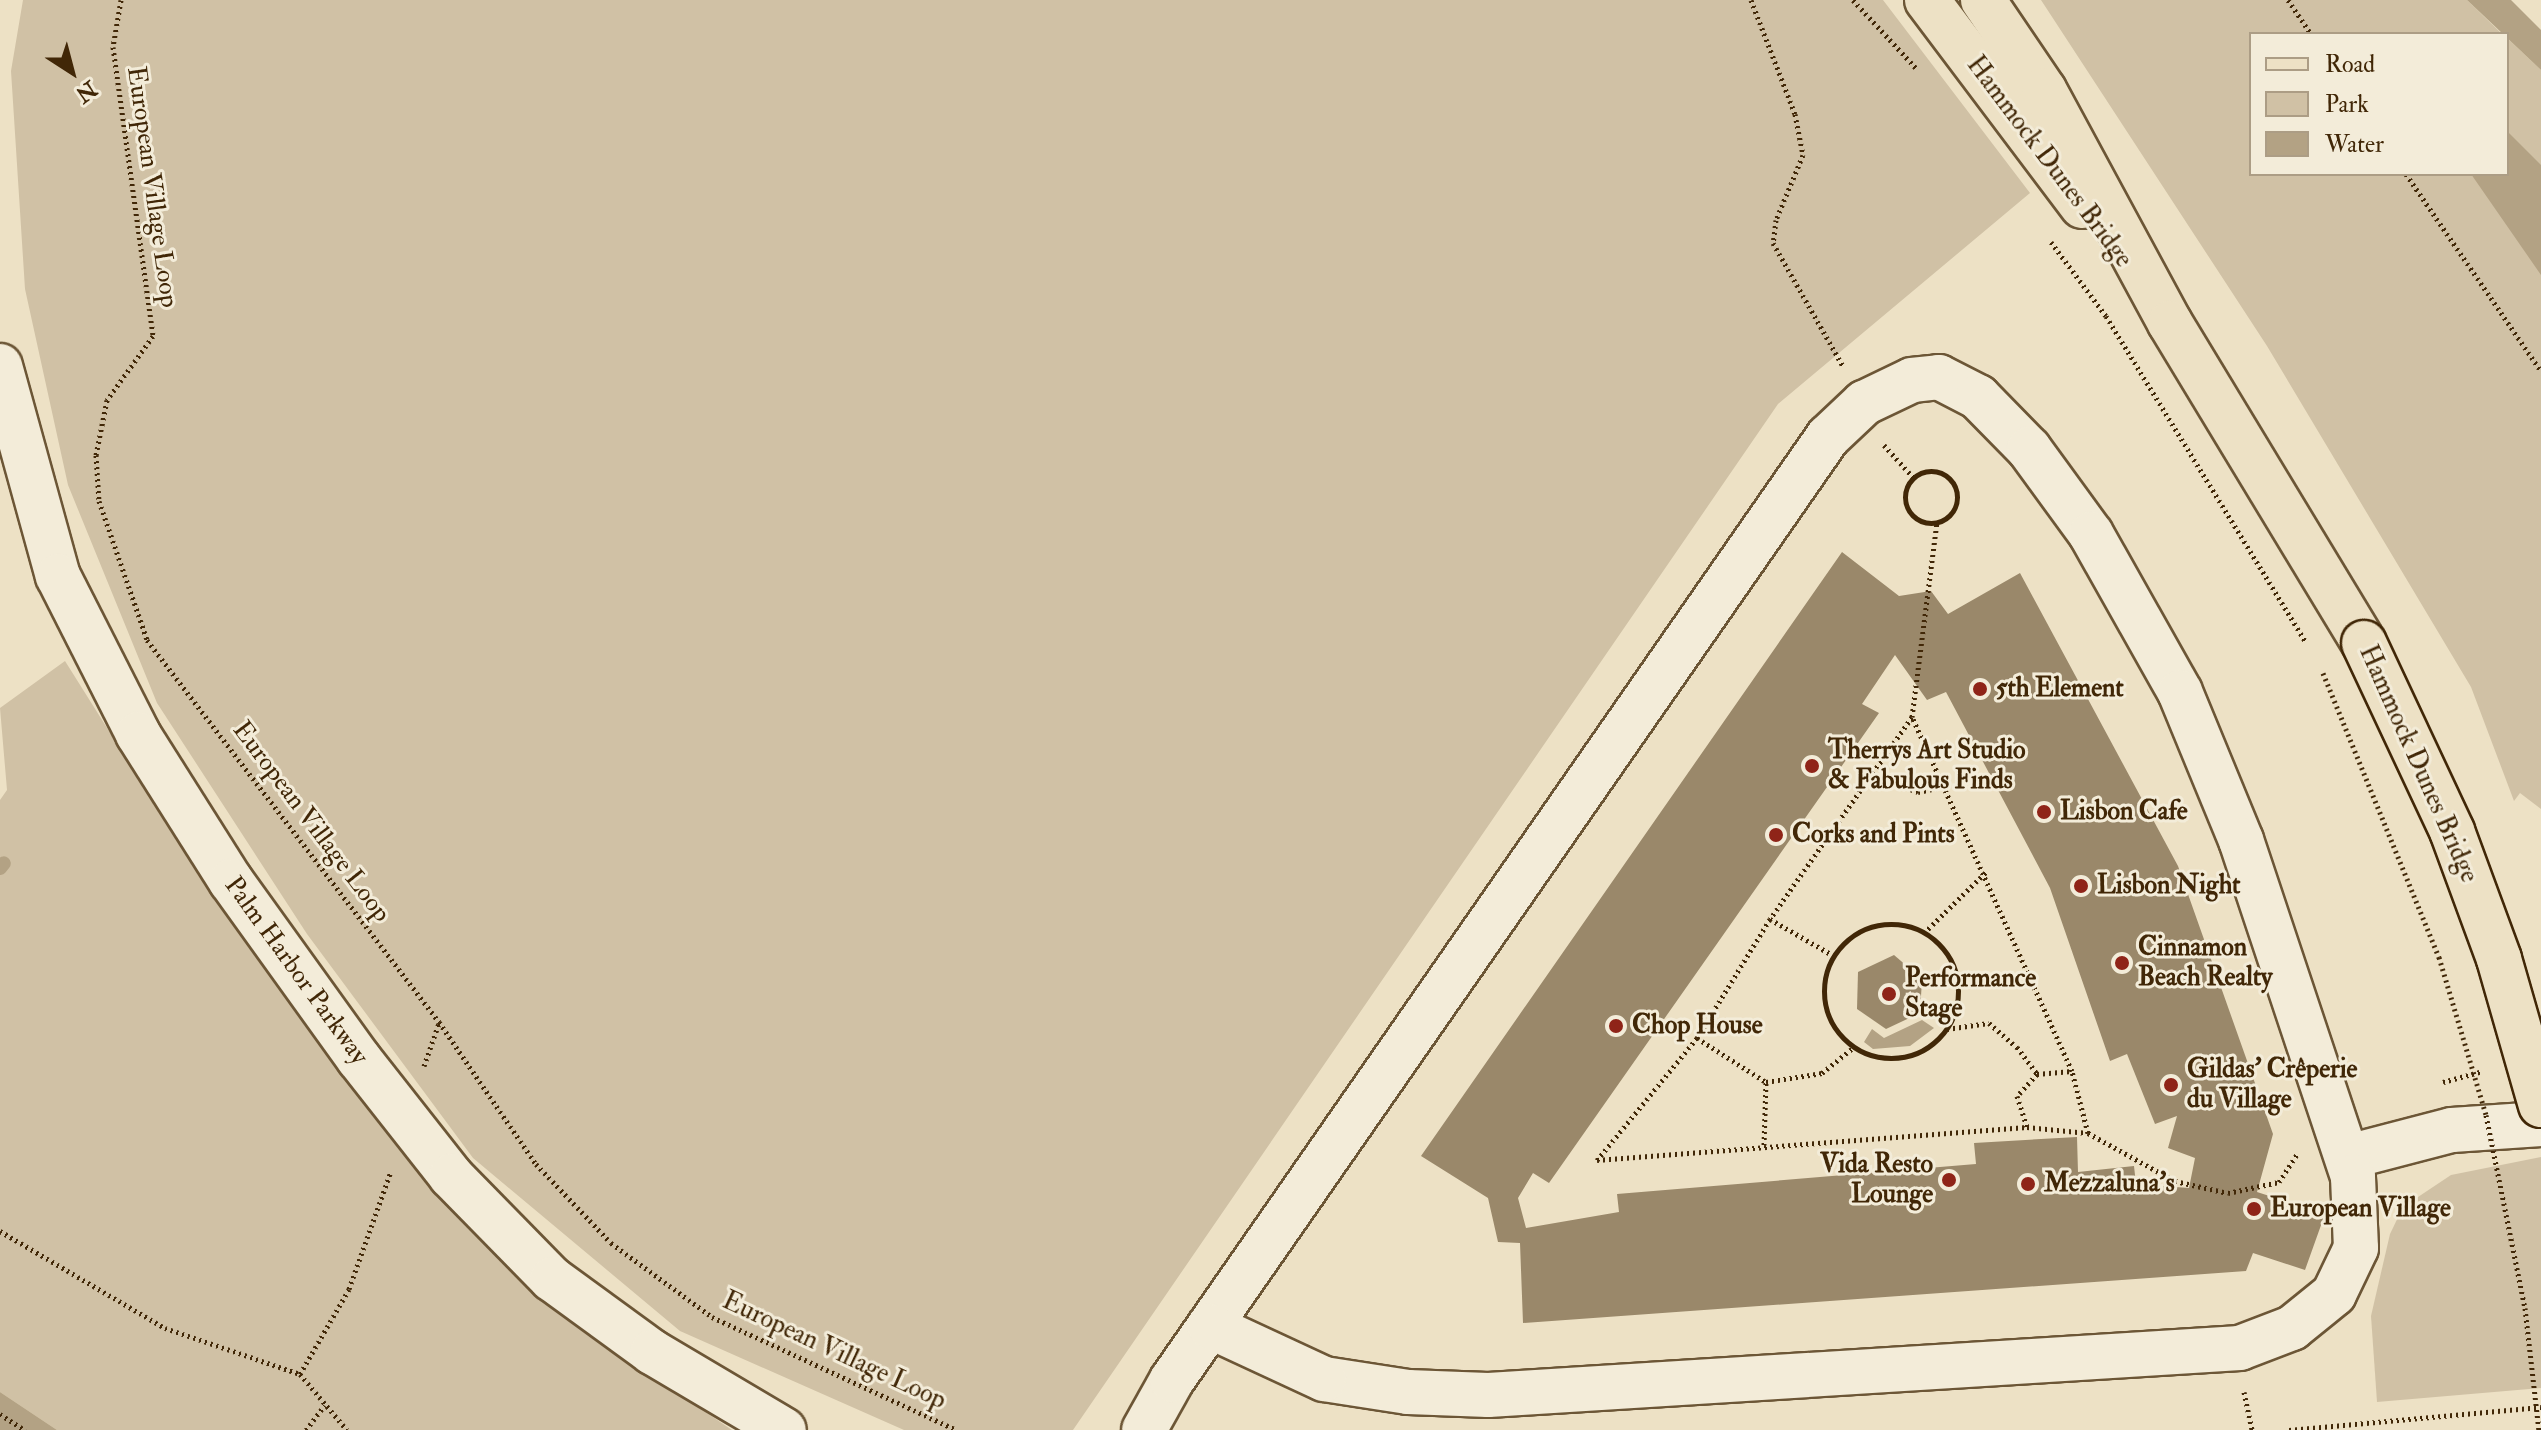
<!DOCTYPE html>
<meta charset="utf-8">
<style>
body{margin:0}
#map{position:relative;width:2541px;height:1430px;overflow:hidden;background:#ede1c5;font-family:"IM FELL Double Pica",serif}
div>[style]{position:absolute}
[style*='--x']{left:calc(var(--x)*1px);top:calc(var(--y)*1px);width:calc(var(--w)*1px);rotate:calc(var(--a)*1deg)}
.green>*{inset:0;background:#d0c1a5}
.water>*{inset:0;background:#b3a284}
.stream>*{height:14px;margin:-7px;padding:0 7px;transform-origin:7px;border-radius:7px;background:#b3a284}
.building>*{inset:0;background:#9a886a}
.path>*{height:5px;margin-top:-2.5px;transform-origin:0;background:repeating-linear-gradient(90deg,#412707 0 2px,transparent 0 6px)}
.path>.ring{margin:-2.5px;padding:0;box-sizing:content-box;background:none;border:5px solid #412707;border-radius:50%}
.roads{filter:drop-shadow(2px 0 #6c5636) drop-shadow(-2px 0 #6c5636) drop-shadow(0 2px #6c5636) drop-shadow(0 -2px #6c5636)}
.minor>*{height:44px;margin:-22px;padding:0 22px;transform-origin:22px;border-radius:22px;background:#f3ecd9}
.major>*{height:44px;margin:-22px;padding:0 22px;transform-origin:22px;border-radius:22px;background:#ede1c5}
.path-bridge>*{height:5px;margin-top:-2.5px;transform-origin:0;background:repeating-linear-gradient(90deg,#412707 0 2px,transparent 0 6px)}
.bridges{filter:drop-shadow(2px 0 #412707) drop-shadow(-2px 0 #412707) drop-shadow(0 2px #412707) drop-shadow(0 -2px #412707)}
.major-bridge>*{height:44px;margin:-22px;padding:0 22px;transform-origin:22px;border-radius:22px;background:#ede1c5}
.dots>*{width:22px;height:22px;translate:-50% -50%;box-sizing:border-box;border:4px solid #f3ecd9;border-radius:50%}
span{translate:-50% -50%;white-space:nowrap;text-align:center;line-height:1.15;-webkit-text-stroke:6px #f3ecd9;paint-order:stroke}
.street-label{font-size:26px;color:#412707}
.poi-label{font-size:26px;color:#412707;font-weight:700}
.left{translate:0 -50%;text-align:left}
.right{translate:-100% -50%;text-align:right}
.legend{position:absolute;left:2249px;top:32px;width:260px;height:144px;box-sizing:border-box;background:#f3ecd9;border:2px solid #ac9d85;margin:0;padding:10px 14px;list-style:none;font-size:24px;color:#412707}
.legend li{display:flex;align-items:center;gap:16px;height:40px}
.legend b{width:40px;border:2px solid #ac9d85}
.north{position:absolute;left:32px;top:32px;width:80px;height:80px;-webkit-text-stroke:6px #f3ecd9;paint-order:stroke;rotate:144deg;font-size:22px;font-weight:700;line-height:32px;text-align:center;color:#412707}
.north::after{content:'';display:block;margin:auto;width:28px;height:36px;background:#412707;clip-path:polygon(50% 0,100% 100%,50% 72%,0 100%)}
</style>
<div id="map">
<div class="green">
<i style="clip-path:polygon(23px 0,1883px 0,2030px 193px,1778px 404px,1073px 1430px,904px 1430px,680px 1331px,473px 1158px,307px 934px,157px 703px,68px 485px,25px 289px,11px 71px)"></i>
<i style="clip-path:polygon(2041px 0,2467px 0,2502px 34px,2251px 34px,2251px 174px,2507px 174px,2507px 38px,2541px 70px,2541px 809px,2520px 793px,2514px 801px,2471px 687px,2267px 346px)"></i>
<i style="clip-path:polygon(65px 661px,212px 895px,433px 1190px,539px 1299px,732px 1430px,57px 1430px,0 1392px,0 800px,7px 790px,0 708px)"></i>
<i style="clip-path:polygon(2541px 1157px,2541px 1388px,2377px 1402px,2371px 1316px,2390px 1234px,2403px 1207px,2451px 1175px)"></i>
</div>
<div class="water">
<i style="clip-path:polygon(2467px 0,2511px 0,2541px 30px,2541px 70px)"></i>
<i style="clip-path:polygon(2507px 131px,2541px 165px,2541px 275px,2471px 174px,2507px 174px)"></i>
<i style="clip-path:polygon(1922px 1020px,1934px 1028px,1910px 1046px,1873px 1049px,1864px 1042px,1872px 1029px,1884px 1038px)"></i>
<i style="clip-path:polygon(0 1392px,57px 1430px,0 1430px)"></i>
</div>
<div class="stream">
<i style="--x:0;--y:868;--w:6;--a:-51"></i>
</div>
<div class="building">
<i style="clip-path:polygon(evenodd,1842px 552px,1899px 596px,1931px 591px,1948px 614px,2020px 573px,2178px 866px,2273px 1134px,2257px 1192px,2325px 1214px,2305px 1270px,2253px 1253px,2246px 1271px,1523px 1323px,1520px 1243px,1498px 1242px,1488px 1198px,1421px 1156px,1842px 552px,1895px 655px,1927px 700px,1946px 692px,2050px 888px,2110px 1061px,2127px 1054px,2155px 1124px,2177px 1116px,2168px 1148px,2195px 1158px,2189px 1188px,2136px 1184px,2134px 1166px,2078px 1172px,2077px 1137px,1974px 1143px,1976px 1164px,1617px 1194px,1619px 1212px,1526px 1228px,1518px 1198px,1533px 1173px,1549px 1183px,1879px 713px,1862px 704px,1895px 655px)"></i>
<i style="clip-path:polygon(1894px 955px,1922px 979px,1920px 1013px,1886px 1029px,1857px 1009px,1858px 972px)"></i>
</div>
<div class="path">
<i style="--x:121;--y:0;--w:48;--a:99.7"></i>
<i style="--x:113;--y:47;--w:292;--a:82.1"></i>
<i style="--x:153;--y:336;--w:79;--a:125.7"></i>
<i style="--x:107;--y:400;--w:56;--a:101.3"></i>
<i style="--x:96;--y:455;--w:46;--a:86.3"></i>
<i style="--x:99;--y:501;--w:147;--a:70.9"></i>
<i style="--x:147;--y:640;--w:481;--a:52.6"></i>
<i style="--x:439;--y:1022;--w:172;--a:55.7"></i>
<i style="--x:536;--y:1164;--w:109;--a:46.5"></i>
<i style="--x:611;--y:1243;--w:125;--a:36.2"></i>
<i style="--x:712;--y:1317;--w:269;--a:24.8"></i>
<i style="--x:1751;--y:0;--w:122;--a:68.9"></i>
<i style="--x:1795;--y:114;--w:42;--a:79"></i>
<i style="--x:1803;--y:155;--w:70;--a:112.6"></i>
<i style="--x:1776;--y:220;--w:23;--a:97"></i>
<i style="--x:1773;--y:243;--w:142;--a:60.4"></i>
<i style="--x:1853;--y:0;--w:94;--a:47.2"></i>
<i style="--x:2288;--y:0;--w:41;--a:55.9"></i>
<i style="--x:2406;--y:174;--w:239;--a:55.6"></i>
<i style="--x:2051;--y:242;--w:92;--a:53.4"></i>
<i style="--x:2106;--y:316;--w:381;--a:58.5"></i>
<i style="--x:1884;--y:445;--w:43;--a:47.8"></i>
<i class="ring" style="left:1905px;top:471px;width:47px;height:47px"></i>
<i style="--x:1912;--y:717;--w:197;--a:-82.7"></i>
<i style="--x:1871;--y:775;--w:50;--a:19.9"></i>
<i style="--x:1918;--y:792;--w:29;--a:-12"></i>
<i style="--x:1770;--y:919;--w:74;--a:30"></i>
<i class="ring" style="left:1824px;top:924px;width:129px;height:129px"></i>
<i style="--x:1924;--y:933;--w:88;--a:-44.5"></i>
<i style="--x:1947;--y:1029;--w:42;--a:-8.1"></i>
<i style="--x:1989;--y:1023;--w:37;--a:41"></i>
<i style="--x:2017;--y:1047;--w:34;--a:53"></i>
<i style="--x:2037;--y:1074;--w:30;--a:132"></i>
<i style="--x:2017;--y:1096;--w:32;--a:72"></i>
<i style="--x:1697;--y:1038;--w:82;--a:32.5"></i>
<i style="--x:1766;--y:1082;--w:57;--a:-9.1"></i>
<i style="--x:1822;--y:1073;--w:41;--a:-39.1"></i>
<i style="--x:424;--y:1066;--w:46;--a:-70.8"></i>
<i style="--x:2037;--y:1074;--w:35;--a:-5"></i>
<i style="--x:2443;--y:1082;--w:41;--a:-15.4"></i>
<i style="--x:2088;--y:1133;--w:64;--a:-104.5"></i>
<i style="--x:2072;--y:1071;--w:388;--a:-114.3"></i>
<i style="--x:1912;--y:717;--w:247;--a:125.1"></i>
<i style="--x:1770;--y:919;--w:140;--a:121.5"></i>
<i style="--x:1697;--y:1038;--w:158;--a:129.3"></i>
<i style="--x:1597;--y:1160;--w:431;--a:-4.4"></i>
<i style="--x:2027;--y:1127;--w:61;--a:5.6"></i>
<i style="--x:2088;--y:1133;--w:99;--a:28.9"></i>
<i style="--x:2175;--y:1181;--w:54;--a:12.8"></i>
<i style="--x:2228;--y:1193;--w:52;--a:-12.2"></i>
<i style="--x:2279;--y:1182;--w:35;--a:-57"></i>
<i style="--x:1764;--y:1145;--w:63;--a:-88.2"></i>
<i style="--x:0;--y:1231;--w:191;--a:30.5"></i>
<i style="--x:165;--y:1328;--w:143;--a:18.8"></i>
<i style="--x:300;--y:1374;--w:73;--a:50"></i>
<i style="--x:300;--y:1374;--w:98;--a:-60"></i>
<i style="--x:349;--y:1289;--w:125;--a:-70.4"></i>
<i style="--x:2244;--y:1392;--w:39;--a:78"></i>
<i style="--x:0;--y:1414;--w:30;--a:33"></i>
<i style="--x:306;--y:1430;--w:31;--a:-53"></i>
<i style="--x:2289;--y:1430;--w:253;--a:-5.2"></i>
</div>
<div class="roads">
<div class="minor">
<i style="--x:0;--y:366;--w:218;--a:74.6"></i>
<i style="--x:58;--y:576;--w:177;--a:63.1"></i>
<i style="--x:138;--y:734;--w:174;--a:57.7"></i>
<i style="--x:231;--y:881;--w:219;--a:54.3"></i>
<i style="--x:359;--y:1059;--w:149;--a:51.8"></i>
<i style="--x:451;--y:1176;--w:144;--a:45.6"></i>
<i style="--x:552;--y:1279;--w:124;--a:36.1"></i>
<i style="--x:652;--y:1352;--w:153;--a:30.6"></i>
<i style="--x:2348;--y:1157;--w:107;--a:-14.6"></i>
<i style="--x:2452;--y:1130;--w:89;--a:-3.9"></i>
<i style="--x:1144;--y:1430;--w:57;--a:-60.8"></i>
<i style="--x:1172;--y:1380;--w:1149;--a:-55.18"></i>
<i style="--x:1828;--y:437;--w:50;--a:-43.4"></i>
<i style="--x:1864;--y:403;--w:53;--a:-25.6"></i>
<i style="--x:1912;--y:380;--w:27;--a:-6"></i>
<i style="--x:1939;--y:377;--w:44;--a:27.1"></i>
<i style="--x:1978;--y:397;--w:73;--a:45.6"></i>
<i style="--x:2029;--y:449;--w:105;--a:53.9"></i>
<i style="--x:2091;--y:534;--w:181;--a:60.6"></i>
<i style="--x:2180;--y:692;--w:160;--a:67.6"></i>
<i style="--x:2241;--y:840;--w:355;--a:71.6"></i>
<i style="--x:2353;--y:1177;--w:71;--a:87.6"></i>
<i style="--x:2356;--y:1248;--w:51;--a:115.6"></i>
<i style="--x:2334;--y:1294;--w:54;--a:141"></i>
<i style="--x:2292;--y:1328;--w:56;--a:159"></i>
<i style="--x:2240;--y:1348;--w:753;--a:176.42"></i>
<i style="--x:1488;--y:1395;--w:80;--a:-177.9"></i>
<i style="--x:1408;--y:1392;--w:85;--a:-171.2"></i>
<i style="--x:1324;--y:1379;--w:126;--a:-155.1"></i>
</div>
<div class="major">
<i style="--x:1927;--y:0;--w:258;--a:53"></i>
<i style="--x:1983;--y:0;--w:109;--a:55.9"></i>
<i style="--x:2044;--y:90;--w:265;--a:61.6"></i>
<i style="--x:2170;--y:323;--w:374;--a:58.8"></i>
</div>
</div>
<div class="path-bridge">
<i style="--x:2323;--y:673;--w:307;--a:67.8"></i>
<i style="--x:2439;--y:957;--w:165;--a:73.4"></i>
<i style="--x:2486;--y:1115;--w:197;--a:78.6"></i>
<i style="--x:2525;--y:1308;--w:123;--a:83.5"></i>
</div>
<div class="bridges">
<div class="major-bridge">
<i style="--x:2364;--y:643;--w:208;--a:64.9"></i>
<i style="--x:2452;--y:831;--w:136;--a:69.8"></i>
<i style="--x:2499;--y:959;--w:152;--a:74"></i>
</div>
</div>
<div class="dots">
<i style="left:1980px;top:689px;background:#8f2418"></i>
<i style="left:1812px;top:766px;background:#8f2418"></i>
<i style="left:2044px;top:812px;background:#8f2418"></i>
<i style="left:1776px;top:835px;background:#8f2418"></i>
<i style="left:2081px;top:886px;background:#8f2418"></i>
<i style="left:2122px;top:963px;background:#8f2418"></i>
<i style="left:1889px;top:994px;background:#8f2418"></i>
<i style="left:1616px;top:1026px;background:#8f2418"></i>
<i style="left:2171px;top:1085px;background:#8f2418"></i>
<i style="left:1949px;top:1180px;background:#8f2418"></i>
<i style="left:2028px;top:1184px;background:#8f2418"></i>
<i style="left:2254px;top:1209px;background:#8f2418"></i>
</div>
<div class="street-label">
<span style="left:2049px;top:162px;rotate:53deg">Hammock Dunes Bridge</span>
<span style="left:152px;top:187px;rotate:82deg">European Village Loop</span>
<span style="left:2418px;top:764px;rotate:66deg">Hammock Dunes Bridge</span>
<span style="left:311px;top:822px;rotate:53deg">European Village Loop</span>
<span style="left:296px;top:971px;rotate:54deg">Palm Harbor Parkway</span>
<span style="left:834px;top:1351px;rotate:25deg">European Village Loop</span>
</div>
<div class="poi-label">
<span class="left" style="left:1996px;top:689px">5th Element</span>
<span class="left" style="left:1828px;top:766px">Therrys Art Studio<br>&amp; Fabulous Finds</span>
<span class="left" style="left:2060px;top:812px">Lisbon Cafe</span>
<span class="left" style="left:1792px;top:835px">Corks and Pints</span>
<span class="left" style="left:2097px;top:886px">Lisbon Night</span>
<span class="left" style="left:2138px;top:963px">Cinnamon<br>Beach Realty</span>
<span class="left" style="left:1905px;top:994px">Performance<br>Stage</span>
<span class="left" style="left:1632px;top:1026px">Chop House</span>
<span class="left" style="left:2187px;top:1085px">Gildas' Crêperie<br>du Village</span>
<span class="right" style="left:1933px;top:1180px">Vida Resto<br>Lounge</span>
<span class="left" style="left:2044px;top:1184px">Mezzaluna's</span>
<span class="left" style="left:2270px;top:1209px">European Village</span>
</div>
<ul class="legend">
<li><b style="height:10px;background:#ede1c5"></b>Road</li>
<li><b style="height:22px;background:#d0c1a5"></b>Park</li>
<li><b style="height:22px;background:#b3a284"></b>Water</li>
</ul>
<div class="north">N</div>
</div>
